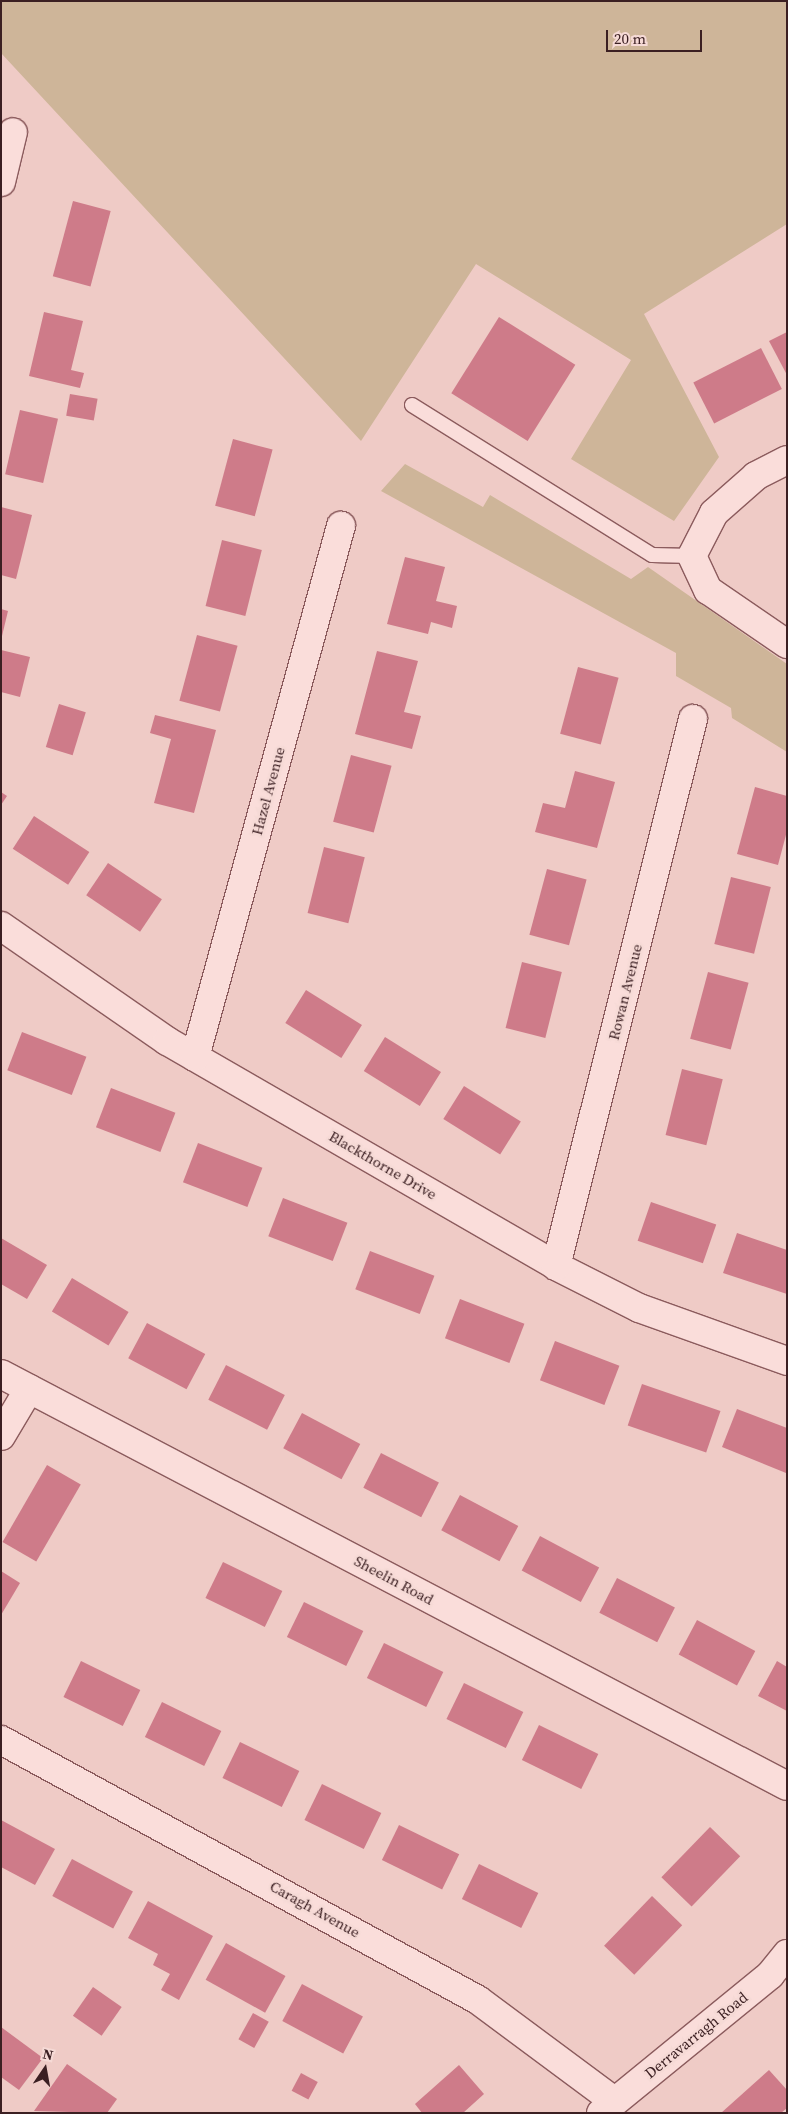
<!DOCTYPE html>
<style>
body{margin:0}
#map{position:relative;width:788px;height:2114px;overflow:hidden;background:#efcbc6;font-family:"Source Serif 4",serif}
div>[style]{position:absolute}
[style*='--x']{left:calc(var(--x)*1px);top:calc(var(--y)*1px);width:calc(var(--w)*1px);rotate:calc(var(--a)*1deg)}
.green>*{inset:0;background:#ceb599}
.building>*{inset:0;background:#ce7b89;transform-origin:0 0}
.roads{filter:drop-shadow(1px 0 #8b5b5d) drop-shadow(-1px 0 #8b5b5d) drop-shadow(0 1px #8b5b5d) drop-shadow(0 -1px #8b5b5d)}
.service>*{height:14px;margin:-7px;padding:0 7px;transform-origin:7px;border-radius:7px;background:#faddda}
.minor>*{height:28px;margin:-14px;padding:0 14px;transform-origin:14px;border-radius:14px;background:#faddda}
span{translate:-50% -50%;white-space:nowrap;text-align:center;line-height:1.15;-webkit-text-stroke:5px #f6dad6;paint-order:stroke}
.street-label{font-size:15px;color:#3b1f22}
.frame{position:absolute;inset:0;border:2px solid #3b1f22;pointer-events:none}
.north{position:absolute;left:20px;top:2044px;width:50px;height:50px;-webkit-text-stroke:4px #f6dad6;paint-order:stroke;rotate:12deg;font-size:14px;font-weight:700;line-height:20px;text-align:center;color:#3b1f22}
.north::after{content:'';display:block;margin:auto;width:18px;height:22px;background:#3b1f22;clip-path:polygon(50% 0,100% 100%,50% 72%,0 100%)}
.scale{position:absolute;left:606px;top:30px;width:96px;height:22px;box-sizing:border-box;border:2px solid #3b1f22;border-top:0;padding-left:6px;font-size:15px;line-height:18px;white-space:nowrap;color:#3b1f22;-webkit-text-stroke:4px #f6dad6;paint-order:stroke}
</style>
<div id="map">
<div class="green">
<i style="clip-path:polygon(1px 1px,787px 1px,787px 224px,644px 314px,719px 457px,674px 521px,571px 459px,631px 360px,476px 264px,361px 441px,1px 53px)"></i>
<i style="clip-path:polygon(405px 464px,483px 507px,490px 495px,631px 579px,648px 567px,787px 664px,787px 752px,732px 718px,731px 708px,676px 676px,676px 653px,381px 491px)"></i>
</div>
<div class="building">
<i style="left:73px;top:201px;width:39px;height:78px;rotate:15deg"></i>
<i style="clip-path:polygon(44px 312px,83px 321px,71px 370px,84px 373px,80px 388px,29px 376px)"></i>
<i style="left:499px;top:317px;width:90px;height:90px;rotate:32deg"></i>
<i style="clip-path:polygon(787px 332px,787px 375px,769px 341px)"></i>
<i style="left:761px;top:348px;width:46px;height:76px;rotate:63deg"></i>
<i style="left:70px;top:394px;width:28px;height:22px;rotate:10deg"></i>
<i style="left:20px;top:410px;width:39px;height:66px;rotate:13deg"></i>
<i style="left:233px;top:439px;width:41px;height:69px;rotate:15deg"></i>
<i style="clip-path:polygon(1px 507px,32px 515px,16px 579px,1px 575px)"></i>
<i style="left:222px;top:540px;width:41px;height:68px;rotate:14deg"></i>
<i style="clip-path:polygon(405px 557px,445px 567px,436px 601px,457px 606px,452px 628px,431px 622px,428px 634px,387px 624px)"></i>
<i style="clip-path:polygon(1px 609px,8px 611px,2px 636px,1px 636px)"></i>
<i style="left:197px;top:635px;width:42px;height:68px;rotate:15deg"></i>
<i style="clip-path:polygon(1px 650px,30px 657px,20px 697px,1px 692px)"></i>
<i style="clip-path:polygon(377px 651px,418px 661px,404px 712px,421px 716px,412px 749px,355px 734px)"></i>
<i style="left:578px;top:667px;width:42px;height:69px;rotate:15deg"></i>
<i style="left:59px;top:704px;width:28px;height:45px;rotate:17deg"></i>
<i style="clip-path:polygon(155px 715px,216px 730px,194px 813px,154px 803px,171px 739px,150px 733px)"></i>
<i style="left:351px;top:755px;width:42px;height:69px;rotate:15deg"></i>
<i style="clip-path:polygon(575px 771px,615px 782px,597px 848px,535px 832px,543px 803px,565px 808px)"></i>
<i style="clip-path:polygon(755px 787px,787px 796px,787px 831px,778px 865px,737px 854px)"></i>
<i style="clip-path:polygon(1px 792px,7px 796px,1px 805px)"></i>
<i style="left:34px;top:816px;width:66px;height:39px;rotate:33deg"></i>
<i style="left:324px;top:847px;width:42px;height:68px;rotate:14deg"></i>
<i style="left:108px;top:863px;width:65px;height:39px;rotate:34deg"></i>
<i style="left:547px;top:869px;width:41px;height:68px;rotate:15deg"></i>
<i style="left:731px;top:877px;width:41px;height:69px;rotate:14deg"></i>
<i style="left:522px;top:962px;width:41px;height:68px;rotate:14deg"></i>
<i style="left:708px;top:972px;width:42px;height:69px;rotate:15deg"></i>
<i style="left:306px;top:990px;width:66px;height:39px;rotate:32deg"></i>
<i style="left:22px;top:1032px;width:69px;height:41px;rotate:21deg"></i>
<i style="left:385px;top:1037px;width:66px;height:40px;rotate:32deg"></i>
<i style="left:682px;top:1069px;width:42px;height:68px;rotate:14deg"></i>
<i style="left:464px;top:1086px;width:67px;height:39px;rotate:32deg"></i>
<i style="left:111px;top:1088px;width:69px;height:42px;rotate:21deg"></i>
<i style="left:198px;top:1143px;width:69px;height:42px;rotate:21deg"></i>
<i style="left:283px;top:1198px;width:69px;height:41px;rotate:21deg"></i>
<i style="left:651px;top:1202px;width:69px;height:41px;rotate:19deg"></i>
<i style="clip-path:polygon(737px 1233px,787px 1250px,787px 1294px,723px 1273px)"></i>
<i style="clip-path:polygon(1px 1238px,47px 1265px,27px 1299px,1px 1284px)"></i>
<i style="left:370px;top:1251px;width:69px;height:41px;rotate:21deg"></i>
<i style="left:72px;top:1278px;width:66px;height:39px;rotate:31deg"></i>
<i style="left:460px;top:1299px;width:69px;height:42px;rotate:21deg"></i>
<i style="left:147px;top:1323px;width:66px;height:40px;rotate:28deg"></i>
<i style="left:555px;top:1341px;width:69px;height:42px;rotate:21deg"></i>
<i style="left:226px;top:1365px;width:66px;height:39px;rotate:27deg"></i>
<i style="left:642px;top:1384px;width:83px;height:44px;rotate:19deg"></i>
<i style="clip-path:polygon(737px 1409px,787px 1428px,786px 1473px,722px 1447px)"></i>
<i style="left:302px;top:1413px;width:66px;height:40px;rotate:28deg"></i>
<i style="left:381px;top:1453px;width:65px;height:39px;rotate:27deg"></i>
<i style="left:47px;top:1465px;width:39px;height:89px;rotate:30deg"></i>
<i style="left:460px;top:1495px;width:66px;height:40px;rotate:28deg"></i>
<i style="left:540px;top:1536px;width:67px;height:39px;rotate:28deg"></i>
<i style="left:223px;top:1562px;width:66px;height:40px;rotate:26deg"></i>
<i style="clip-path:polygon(1px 1571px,20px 1583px,1px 1615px)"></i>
<i style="left:617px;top:1578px;width:65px;height:39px;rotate:27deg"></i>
<i style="left:304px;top:1602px;width:66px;height:39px;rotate:26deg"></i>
<i style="left:697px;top:1620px;width:66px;height:39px;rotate:28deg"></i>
<i style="left:384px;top:1643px;width:66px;height:39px;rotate:26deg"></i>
<i style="left:81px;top:1661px;width:66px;height:40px;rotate:26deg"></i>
<i style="clip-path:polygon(777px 1661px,787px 1667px,787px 1711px,758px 1696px)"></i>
<i style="left:464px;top:1683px;width:66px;height:40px;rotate:26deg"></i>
<i style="left:162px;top:1702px;width:66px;height:39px;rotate:26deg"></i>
<i style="left:539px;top:1725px;width:66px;height:39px;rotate:26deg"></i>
<i style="left:240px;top:1742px;width:66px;height:40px;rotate:26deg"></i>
<i style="left:322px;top:1784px;width:66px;height:40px;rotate:26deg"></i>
<i style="clip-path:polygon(1px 1820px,55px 1849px,35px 1885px,1px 1867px)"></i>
<i style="left:399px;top:1825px;width:67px;height:39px;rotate:26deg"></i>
<i style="left:710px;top:1827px;width:42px;height:70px;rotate:44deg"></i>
<i style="left:72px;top:1859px;width:69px;height:42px;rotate:28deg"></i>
<i style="left:479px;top:1864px;width:66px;height:39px;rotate:26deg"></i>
<i style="left:652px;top:1896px;width:42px;height:69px;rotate:44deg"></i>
<i style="clip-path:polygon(148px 1901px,213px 1936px,179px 2000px,161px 1990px,170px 1974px,153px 1965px,158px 1954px,128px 1938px)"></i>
<i style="left:226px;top:1943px;width:68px;height:42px;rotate:29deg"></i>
<i style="left:302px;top:1984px;width:69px;height:42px;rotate:28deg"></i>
<i style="left:93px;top:1987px;width:35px;height:35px;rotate:35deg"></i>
<i style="left:253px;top:2013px;width:18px;height:30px;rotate:29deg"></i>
<i style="clip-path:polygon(1px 2027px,43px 2058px,19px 2090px,1px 2077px)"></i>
<i style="clip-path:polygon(67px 2064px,117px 2099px,107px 2113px,34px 2111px)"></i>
<i style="clip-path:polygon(459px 2065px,484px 2094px,463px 2113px,422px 2113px,415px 2104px)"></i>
<i style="clip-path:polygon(769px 2070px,787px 2090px,787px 2108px,781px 2113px,721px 2113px)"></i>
<i style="left:301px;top:2073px;width:19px;height:20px;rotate:28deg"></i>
</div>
<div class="roads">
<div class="service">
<i style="--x:412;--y:405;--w:283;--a:32"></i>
<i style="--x:652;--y:555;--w:40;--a:1.4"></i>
</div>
<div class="minor">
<i style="--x:1;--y:182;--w:51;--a:-76.5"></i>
<i style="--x:787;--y:460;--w:35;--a:153"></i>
<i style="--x:756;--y:476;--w:56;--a:138.6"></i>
<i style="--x:714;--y:513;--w:48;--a:117.1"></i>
<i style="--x:692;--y:556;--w:38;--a:65"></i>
<i style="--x:708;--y:590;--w:96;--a:34.4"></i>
<i style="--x:1;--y:926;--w:202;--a:34.7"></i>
<i style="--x:167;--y:1041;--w:449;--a:30"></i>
<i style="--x:556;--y:1266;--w:93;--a:26.8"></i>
<i style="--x:639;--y:1308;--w:157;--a:19.7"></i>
<i style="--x:195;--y:1057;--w:551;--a:-74.63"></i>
<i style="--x:556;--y:1266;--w:564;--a:-75.94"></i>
<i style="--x:1;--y:1374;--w:887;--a:27.66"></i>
<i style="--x:1;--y:1436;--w:55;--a:-59.2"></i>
<i style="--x:1;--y:1740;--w:543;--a:28.59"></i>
<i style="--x:478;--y:2000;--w:169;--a:36.6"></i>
<i style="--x:601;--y:2113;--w:218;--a:-39.2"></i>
<i style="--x:770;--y:1975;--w:27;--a:-51"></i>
</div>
</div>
<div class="street-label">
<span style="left:268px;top:791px;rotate:-75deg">Hazel Avenue</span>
<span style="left:625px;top:992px;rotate:-76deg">Rowan Avenue</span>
<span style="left:383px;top:1165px;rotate:30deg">Blackthorne Drive</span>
<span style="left:394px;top:1580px;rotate:28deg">Sheelin Road</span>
<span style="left:315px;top:1909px;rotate:29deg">Caragh Avenue</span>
<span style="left:696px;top:2035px;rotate:-39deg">Derravarragh Road</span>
</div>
<div class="frame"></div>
<div class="north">N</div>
<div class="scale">20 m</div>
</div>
